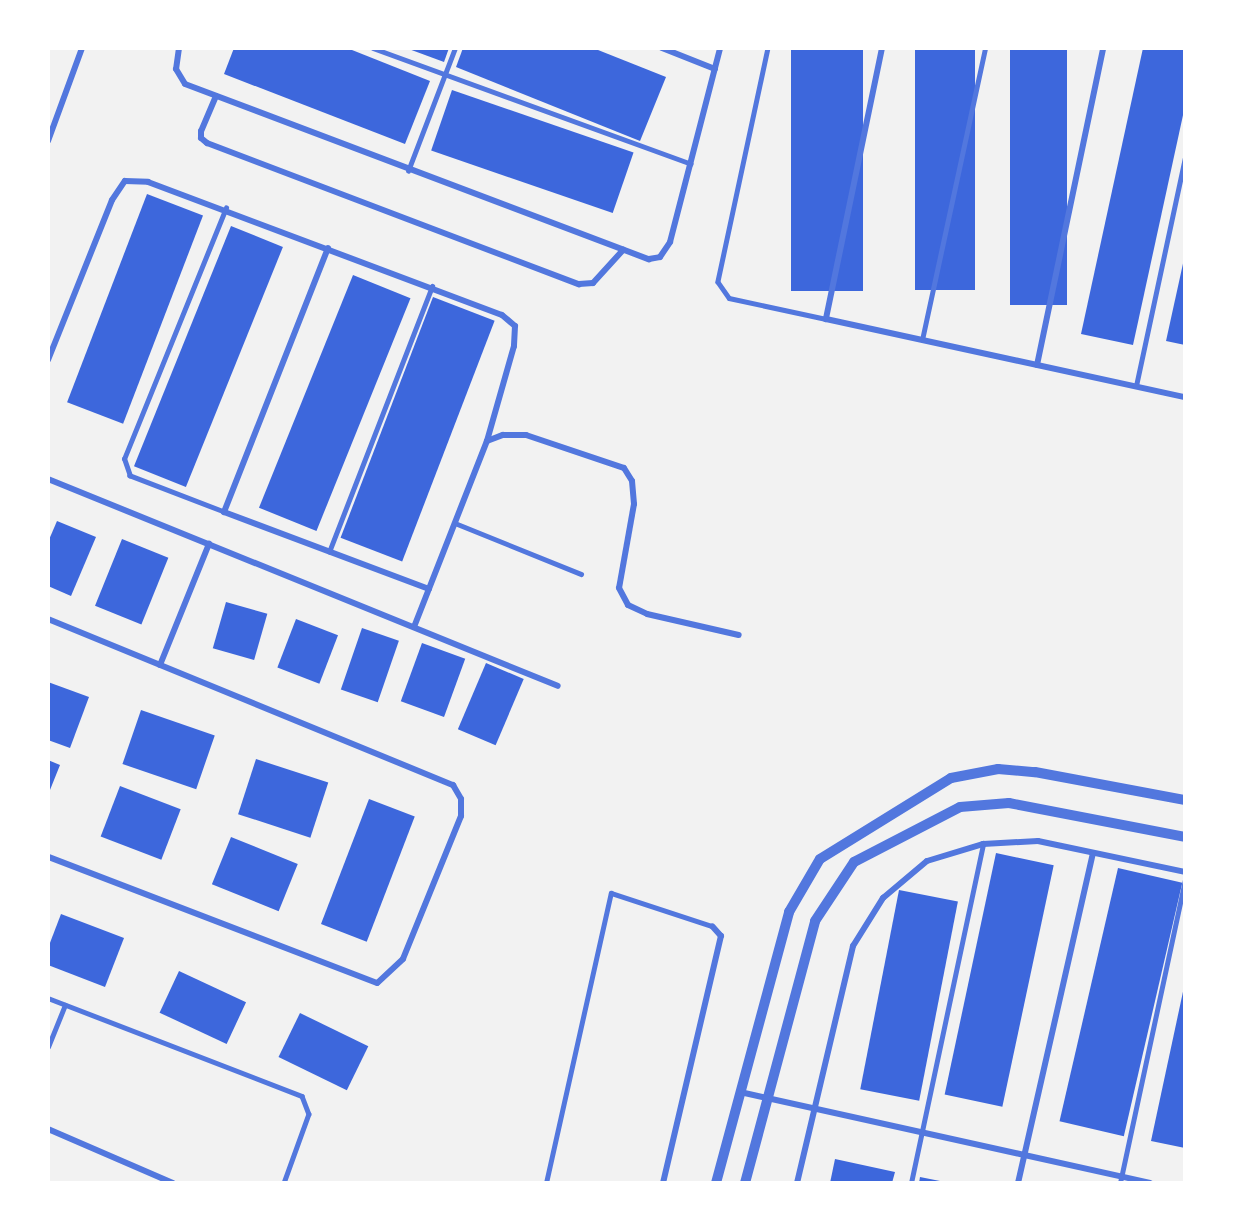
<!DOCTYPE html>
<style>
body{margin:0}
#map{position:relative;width:1233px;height:1231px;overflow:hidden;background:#f2f2f2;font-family:Georgia,serif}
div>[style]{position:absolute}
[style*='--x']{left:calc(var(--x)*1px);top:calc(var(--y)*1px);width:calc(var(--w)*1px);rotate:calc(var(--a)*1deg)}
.building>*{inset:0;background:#3d67dc;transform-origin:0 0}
.service>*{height:4.5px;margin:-2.25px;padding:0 2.25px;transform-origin:2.25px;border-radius:2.25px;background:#5277de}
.minor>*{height:6px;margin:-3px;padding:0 3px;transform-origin:3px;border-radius:3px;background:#5277de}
.tertiary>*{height:10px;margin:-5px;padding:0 5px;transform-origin:5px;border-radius:5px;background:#5277de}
span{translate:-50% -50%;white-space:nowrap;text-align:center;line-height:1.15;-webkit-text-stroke:5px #fff;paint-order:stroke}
.frame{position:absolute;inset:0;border:50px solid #fff;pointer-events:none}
</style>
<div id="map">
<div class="building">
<i style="clip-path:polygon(234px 48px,347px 48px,430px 81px,405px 144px,224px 74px)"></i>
<i style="clip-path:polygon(406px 48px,449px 48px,444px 62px)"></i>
<i style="clip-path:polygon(463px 48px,593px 48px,666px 77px,640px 141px,456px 67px)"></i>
<i style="left:791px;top:48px;width:72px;height:243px"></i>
<i style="left:915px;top:48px;width:60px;height:242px"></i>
<i style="left:1010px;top:48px;width:57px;height:257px"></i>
<i style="clip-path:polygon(1143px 48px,1185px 48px,1185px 106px,1133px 345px,1081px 334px)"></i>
<i style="left:452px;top:90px;width:192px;height:64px;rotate:19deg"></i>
<i style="left:147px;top:194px;width:60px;height:223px;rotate:21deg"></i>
<i style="left:231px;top:226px;width:56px;height:259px;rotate:22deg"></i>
<i style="clip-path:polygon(1184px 259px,1185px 259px,1185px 345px,1166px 341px)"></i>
<i style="left:353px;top:275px;width:62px;height:251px;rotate:22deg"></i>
<i style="left:433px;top:297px;width:66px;height:258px;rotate:21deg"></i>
<i style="clip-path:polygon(57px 521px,96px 537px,71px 596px,48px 586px,48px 542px)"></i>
<i style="left:122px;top:539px;width:50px;height:72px;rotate:22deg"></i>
<i style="left:226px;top:602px;width:43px;height:48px;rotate:16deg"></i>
<i style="left:296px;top:619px;width:45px;height:52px;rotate:21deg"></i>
<i style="left:362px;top:628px;width:39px;height:65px;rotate:19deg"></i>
<i style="left:422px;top:643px;width:46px;height:62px;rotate:20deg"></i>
<i style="left:486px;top:663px;width:41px;height:72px;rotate:23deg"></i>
<i style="clip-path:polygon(48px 682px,89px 697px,70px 748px,48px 740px)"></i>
<i style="left:141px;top:710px;width:78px;height:57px;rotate:19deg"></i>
<i style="left:256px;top:759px;width:76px;height:58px;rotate:18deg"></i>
<i style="clip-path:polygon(48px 760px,60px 765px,48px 795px)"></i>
<i style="left:120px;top:786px;width:65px;height:54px;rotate:21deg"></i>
<i style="left:369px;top:799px;width:49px;height:134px;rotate:21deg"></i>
<i style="left:231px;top:837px;width:72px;height:51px;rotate:22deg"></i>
<i style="left:996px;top:853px;width:59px;height:247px;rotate:12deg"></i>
<i style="left:1118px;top:868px;width:66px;height:260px;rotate:13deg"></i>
<i style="left:899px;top:890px;width:60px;height:203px;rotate:11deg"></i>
<i style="clip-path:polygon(61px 914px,124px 938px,105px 987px,48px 965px,48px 948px)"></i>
<i style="left:179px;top:971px;width:74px;height:46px;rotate:25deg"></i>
<i style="clip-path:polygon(1184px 987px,1185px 987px,1185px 1148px,1151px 1141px)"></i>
<i style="left:300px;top:1013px;width:76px;height:49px;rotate:26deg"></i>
<i style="clip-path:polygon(835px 1159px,895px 1172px,892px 1183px,830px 1183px)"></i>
<i style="clip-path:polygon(920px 1177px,945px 1182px,945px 1183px,919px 1183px)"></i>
</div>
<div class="service">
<i style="--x:373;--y:48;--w:338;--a:20"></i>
<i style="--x:768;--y:48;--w:239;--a:102.1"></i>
<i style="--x:718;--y:282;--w:19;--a:55"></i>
<i style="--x:729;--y:298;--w:99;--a:12.2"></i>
<i style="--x:408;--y:171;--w:132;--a:-69.1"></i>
<i style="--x:922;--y:340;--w:299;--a:-77.8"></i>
<i style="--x:1136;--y:386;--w:233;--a:-77.9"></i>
<i style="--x:224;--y:512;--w:101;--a:-159"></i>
<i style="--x:130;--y:476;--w:18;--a:-109"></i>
<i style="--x:124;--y:459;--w:271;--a:-67.9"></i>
<i style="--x:455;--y:523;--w:136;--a:22"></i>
<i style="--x:329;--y:552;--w:285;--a:-68.8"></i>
<i style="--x:48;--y:998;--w:272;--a:21.1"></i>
<i style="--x:302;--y:1096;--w:19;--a:69"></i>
<i style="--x:309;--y:1114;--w:73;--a:109.9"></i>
<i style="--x:48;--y:1047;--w:45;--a:-68"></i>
<i style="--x:546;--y:1183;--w:297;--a:-77.4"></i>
<i style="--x:611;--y:893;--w:106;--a:18.1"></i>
<i style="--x:911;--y:1183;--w:347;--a:-78"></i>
<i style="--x:1120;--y:1183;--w:311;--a:-77.9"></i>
</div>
<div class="minor">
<i style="--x:179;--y:48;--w:21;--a:98"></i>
<i style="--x:176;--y:69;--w:17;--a:59"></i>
<i style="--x:185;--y:84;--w:496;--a:20.7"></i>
<i style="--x:649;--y:259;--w:11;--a:-10"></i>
<i style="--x:660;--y:257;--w:18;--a:-56"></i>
<i style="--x:670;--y:242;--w:200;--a:-75.5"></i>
<i style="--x:662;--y:48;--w:57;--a:21.6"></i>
<i style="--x:882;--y:48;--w:277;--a:101.7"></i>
<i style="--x:826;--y:319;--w:367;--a:12.3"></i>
<i style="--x:216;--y:96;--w:38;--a:113"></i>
<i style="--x:201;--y:131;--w:7;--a:90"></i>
<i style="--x:201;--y:138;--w:8;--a:40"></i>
<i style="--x:207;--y:143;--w:398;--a:20.8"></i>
<i style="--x:579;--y:284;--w:14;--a:-4"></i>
<i style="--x:593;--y:283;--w:45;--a:-47.7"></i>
<i style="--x:48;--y:141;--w:99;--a:-69.9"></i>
<i style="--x:328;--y:248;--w:284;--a:111.5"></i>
<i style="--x:224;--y:512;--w:219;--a:20.6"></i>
<i style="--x:48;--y:360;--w:172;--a:-68.2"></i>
<i style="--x:112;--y:200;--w:23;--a:-56"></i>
<i style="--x:125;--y:181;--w:23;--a:2"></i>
<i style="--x:148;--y:182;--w:378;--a:20.6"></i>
<i style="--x:502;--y:315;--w:17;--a:40"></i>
<i style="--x:515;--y:326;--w:20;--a:93"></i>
<i style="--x:514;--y:346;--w:99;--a:105.9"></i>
<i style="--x:1037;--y:365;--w:324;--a:-78.2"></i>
<i style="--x:48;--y:479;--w:550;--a:22.09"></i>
<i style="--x:48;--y:619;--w:438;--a:22.3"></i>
<i style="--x:453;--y:785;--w:16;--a:60"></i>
<i style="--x:461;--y:799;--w:17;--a:90"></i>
<i style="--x:461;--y:816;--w:154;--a:112.1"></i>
<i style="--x:403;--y:959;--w:35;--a:137"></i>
<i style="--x:377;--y:983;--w:352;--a:-159"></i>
<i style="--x:414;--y:627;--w:200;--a:-68.6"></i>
<i style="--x:487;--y:441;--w:17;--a:-21"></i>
<i style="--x:503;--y:435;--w:23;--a:0"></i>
<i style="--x:526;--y:435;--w:103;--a:18.6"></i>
<i style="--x:624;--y:468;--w:15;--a:58"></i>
<i style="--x:632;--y:481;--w:23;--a:85"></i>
<i style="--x:634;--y:504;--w:85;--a:100.1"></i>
<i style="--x:619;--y:588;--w:19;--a:62"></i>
<i style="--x:628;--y:605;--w:21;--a:25"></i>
<i style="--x:647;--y:614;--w:94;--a:12.9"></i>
<i style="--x:160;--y:665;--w:131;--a:-68"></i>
<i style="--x:740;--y:1092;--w:420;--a:12.5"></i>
<i style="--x:48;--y:1129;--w:136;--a:23.4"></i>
<i style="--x:663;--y:1183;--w:254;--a:-76.8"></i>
<i style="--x:721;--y:936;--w:13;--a:-132"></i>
<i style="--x:797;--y:1183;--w:244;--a:-76.7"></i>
<i style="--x:853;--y:946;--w:57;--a:-58"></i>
<i style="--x:883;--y:898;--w:57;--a:-40.1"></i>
<i style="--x:927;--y:861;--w:59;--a:-16.9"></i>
<i style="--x:983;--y:844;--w:55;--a:-3.1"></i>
<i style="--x:1038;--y:841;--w:150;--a:11.9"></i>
<i style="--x:1018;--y:1183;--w:337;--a:-77.2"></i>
</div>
<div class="tertiary">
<i style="--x:716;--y:1183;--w:281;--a:-74.9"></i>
<i style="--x:789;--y:912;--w:61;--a:-59.7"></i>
<i style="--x:820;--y:859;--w:154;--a:-31.7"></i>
<i style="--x:951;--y:778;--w:48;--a:-10.8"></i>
<i style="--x:998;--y:769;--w:37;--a:5"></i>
<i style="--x:1035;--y:772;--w:153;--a:10.6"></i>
<i style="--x:745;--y:1183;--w:271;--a:-75"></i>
<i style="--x:815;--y:921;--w:71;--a:-56.5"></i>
<i style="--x:854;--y:862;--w:119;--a:-27.4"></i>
<i style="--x:960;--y:807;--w:49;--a:-4.7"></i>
<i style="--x:1009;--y:803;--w:179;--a:10.9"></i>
</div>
<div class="frame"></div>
</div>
